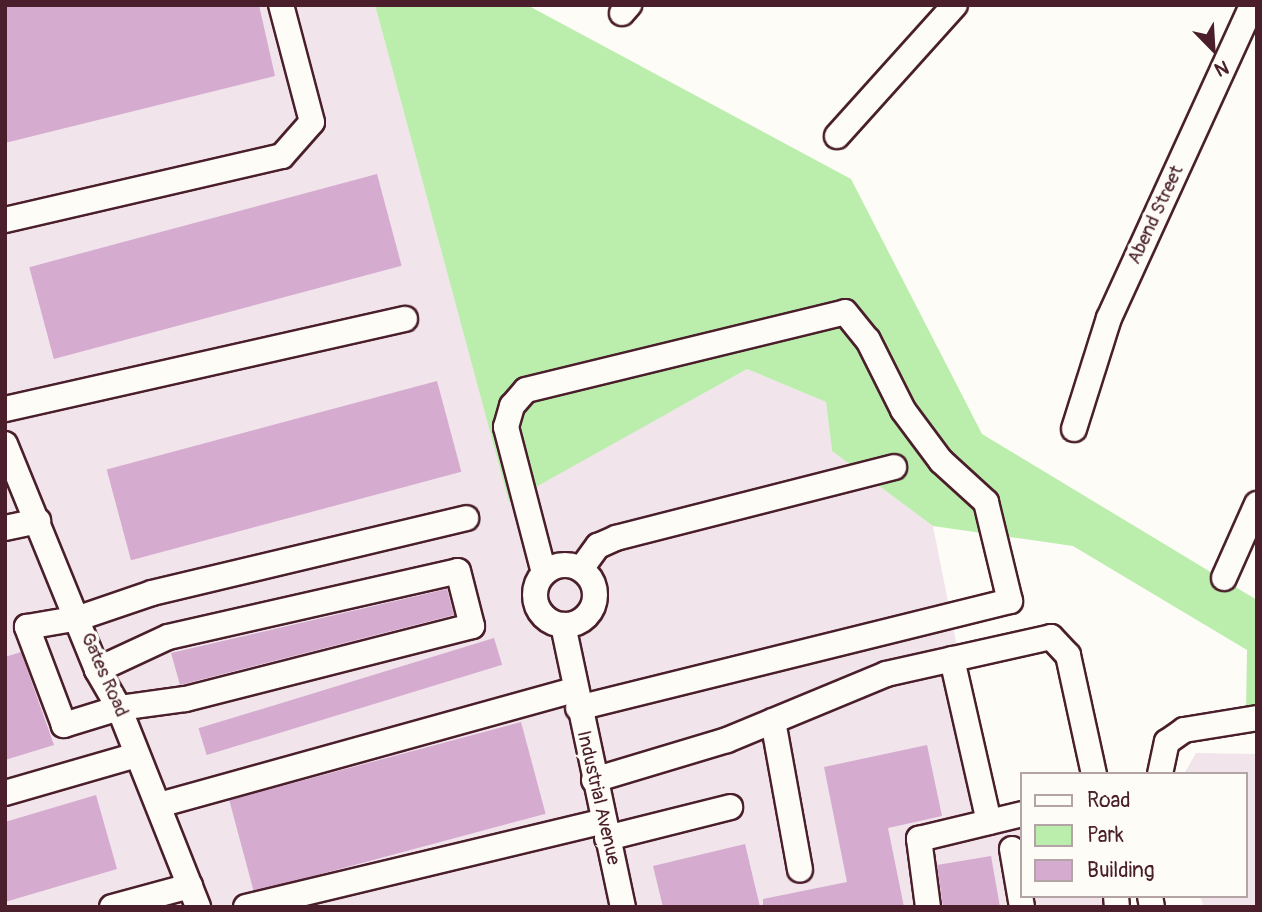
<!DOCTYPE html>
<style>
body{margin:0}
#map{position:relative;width:1262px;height:912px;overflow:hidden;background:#fdfcf7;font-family:Pangolin,sans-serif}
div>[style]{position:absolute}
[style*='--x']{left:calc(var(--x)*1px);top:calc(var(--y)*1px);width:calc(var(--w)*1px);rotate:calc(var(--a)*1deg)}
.built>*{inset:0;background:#f1e4eb}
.green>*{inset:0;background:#bbedad}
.building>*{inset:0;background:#d5abd0;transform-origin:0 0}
.roads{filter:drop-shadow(2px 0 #4a1f2b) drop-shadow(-2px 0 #4a1f2b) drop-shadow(0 2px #4a1f2b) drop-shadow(0 -2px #4a1f2b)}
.minor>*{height:24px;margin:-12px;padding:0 12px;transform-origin:12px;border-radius:12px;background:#fdfcf7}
.minor>.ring{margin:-12px;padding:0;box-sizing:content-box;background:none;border:24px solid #fdfcf7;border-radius:50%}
span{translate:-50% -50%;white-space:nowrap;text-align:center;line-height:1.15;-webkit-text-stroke:7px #fdfcf7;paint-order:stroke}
.street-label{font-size:19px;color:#4a1f2b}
.frame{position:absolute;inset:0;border:7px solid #4a1f2b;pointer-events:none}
.legend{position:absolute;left:1020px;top:772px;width:228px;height:126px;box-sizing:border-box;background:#fdfcf7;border:2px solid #b5a4a5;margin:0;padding:9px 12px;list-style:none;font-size:21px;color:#4a1f2b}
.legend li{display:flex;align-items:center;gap:14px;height:35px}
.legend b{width:35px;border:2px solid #b5a4a5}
.north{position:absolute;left:1178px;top:14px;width:70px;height:70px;-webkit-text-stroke:5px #fdfcf7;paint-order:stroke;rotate:156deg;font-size:19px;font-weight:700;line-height:28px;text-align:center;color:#4a1f2b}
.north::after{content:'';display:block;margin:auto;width:24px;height:32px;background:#4a1f2b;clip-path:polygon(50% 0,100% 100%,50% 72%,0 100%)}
</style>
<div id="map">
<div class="built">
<i style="clip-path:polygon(5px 5px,375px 5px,509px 501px,747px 369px,826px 402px,832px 451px,933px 526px,994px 833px,1022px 827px,1022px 896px,1118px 896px,1120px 907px,5px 907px)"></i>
<i style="clip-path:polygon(1196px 753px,1257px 754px,1257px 907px,1204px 907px,1200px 896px,1246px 896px,1246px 774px,1184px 774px)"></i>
</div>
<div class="green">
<i style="clip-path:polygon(375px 5px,527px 5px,851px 179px,982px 434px,1257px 600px,1257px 710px,1246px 712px,1247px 650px,1073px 546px,933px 526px,832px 451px,826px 402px,747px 369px,509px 502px)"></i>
</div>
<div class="building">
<i style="clip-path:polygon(5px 5px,259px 5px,275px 76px,5px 143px)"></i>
<i style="left:377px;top:174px;width:95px;height:360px;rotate:75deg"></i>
<i style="left:437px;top:381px;width:94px;height:342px;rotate:75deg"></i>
<i style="clip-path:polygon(447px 589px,454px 615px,180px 685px,171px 653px)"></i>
<i style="left:494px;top:638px;width:28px;height:309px;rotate:73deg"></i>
<i style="clip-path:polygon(21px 652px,54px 745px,5px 760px,5px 657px)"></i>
<i style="left:521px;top:722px;width:95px;height:302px;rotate:75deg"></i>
<i style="clip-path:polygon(927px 745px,942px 816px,888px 828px,904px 907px,763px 907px,763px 899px,847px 882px,824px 767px)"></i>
<i style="clip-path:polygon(96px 795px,117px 869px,5px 902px,5px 822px)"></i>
<i style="clip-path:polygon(745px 844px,760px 907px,663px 907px,653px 866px)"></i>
<i style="clip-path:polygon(991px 856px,1000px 907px,943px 907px,937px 865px)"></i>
</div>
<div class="roads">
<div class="minor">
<i style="--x:622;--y:13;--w:11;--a:-49"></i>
<i style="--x:837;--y:136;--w:176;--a:-48"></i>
<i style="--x:5;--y:220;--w:284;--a:-13"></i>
<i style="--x:282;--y:156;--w:45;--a:-48.6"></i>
<i style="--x:312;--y:122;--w:121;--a:-104.8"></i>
<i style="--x:5;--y:409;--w:410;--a:-12.7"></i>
<i style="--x:1074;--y:429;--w:116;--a:-72.5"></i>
<i style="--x:1109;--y:318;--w:344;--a:-65.4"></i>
<i style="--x:5;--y:444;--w:244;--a:67.8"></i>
<i style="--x:97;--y:670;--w:44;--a:59.9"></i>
<i style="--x:119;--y:708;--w:214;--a:68.3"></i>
<i style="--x:5;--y:528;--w:34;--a:-12"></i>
<i class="ring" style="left:535px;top:565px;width:36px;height:36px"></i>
<i style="--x:581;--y:569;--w:29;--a:-54"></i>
<i style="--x:598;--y:546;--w:20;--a:-24"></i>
<i style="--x:616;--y:538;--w:287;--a:-14.3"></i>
<i style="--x:544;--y:573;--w:151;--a:-104.6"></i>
<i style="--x:506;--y:427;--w:22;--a:-74"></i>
<i style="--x:512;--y:406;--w:21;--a:-49"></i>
<i style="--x:526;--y:390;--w:328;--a:-13.7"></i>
<i style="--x:845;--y:312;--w:36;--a:51"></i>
<i style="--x:868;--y:340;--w:78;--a:63.4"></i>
<i style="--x:903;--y:410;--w:64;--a:53.3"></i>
<i style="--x:941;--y:461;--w:61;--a:42.3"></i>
<i style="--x:986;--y:502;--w:102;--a:76.4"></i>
<i style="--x:1010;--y:601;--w:445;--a:166.1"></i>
<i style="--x:1224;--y:578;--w:81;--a:-66"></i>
<i style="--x:563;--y:625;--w:288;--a:78"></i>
<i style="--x:952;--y:659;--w:167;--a:77.2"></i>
<i style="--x:97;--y:670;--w:78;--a:-24.9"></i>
<i style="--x:168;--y:637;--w:297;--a:-12.8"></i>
<i style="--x:458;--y:571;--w:57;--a:75.7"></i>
<i style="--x:472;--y:626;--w:296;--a:165.7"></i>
<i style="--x:185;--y:699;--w:67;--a:172.2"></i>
<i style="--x:119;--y:708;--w:58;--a:162.8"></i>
<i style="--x:64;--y:725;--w:105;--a:-110.7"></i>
<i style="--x:27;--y:627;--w:53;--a:-9.8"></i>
<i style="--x:79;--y:618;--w:77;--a:-18.9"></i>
<i style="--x:152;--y:593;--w:323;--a:-13.4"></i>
<i style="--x:773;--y:721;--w:151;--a:79.7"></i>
<i style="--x:1160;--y:774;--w:33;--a:-78"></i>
<i style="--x:1167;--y:742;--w:21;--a:-35"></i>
<i style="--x:1184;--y:730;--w:74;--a:-9.3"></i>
<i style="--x:594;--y:780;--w:139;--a:-16.7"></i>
<i style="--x:727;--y:740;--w:172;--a:-22.5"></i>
<i style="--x:886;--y:674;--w:169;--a:-12.6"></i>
<i style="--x:1051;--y:637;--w:25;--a:47"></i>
<i style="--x:1068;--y:655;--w:122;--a:77.7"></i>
<i style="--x:5;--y:793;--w:137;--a:-16.1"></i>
<i style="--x:159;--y:805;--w:431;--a:-15.5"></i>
<i style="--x:607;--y:838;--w:127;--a:-14.1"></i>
<i style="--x:1012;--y:849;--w:59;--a:80.2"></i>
<i style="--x:1116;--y:896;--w:11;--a:85"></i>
<i style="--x:1150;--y:896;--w:11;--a:80"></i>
<i style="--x:112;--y:907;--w:81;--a:-15.1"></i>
<i style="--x:246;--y:907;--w:367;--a:-13.5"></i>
<i style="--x:928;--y:907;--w:69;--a:-97.5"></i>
<i style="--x:919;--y:839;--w:106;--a:-13.6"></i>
</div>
</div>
<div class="street-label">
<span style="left:1156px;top:215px;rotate:-65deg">Abend Street</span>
<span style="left:104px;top:675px;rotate:66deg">Gates Road</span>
<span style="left:598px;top:798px;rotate:77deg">Industrial Avenue</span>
</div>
<div class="frame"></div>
<ul class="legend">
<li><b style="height:9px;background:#fdfcf7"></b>Road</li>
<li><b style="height:19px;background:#bbedad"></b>Park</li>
<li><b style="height:19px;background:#d5abd0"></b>Building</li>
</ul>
<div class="north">N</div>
</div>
